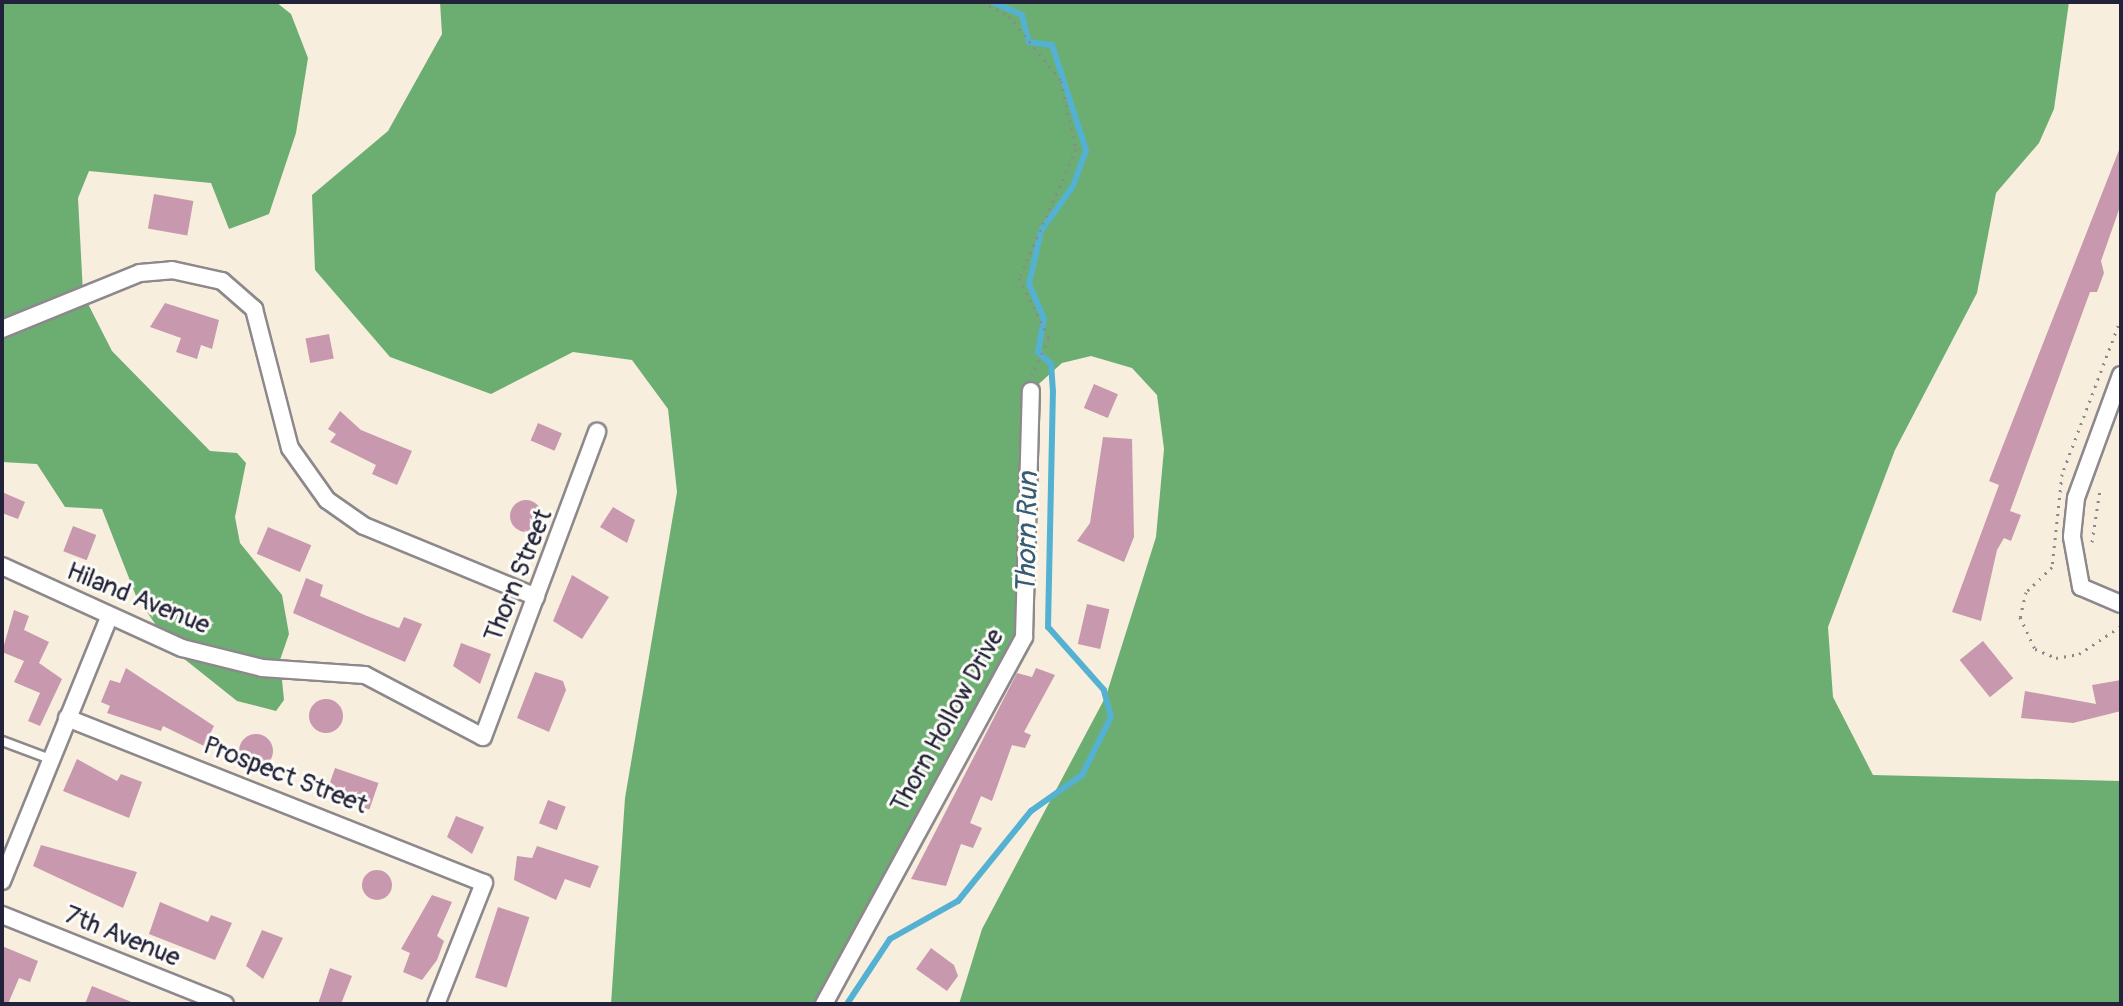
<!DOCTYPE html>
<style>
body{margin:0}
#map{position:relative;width:2123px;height:1006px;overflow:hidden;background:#f8eede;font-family:Pangolin,sans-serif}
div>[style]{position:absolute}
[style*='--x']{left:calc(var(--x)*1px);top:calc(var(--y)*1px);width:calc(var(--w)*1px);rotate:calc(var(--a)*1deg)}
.forest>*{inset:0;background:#6cae72}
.stream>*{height:6px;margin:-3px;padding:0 3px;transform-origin:3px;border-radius:3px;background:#54b1d2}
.building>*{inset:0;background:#c898ae;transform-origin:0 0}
.round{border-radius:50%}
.path>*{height:3px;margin-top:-1.5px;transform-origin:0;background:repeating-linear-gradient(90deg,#8d888c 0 2px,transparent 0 8px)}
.roads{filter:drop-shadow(2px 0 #8d888c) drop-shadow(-2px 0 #8d888c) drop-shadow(0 2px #8d888c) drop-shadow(0 -2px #8d888c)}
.lane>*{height:8px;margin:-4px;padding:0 4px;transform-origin:4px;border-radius:4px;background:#fff}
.street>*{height:16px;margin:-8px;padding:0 8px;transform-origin:8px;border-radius:8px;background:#fff}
span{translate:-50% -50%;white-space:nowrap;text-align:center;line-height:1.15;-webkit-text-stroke:6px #fdfcf7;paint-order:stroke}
.street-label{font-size:26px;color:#22223b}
.water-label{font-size:28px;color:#365b77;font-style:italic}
.frame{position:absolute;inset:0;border:4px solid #22223b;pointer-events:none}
</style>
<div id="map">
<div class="forest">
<i style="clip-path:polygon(2px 2px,276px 2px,291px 14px,308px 58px,296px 133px,269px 214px,229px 229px,211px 183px,89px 171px,78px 198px,83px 293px,2px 329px)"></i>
<i style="clip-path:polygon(440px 2px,2069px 2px,2054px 109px,2039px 143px,1996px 193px,1977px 293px,1895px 450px,1828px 627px,1833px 697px,1873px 775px,2121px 781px,2121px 1004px,959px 1004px,982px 929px,1106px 696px,1156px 537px,1164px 449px,1157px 395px,1132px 368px,1091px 356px,1062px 363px,1031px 391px,1028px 613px,824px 1004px,611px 1004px,625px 798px,677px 492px,668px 409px,632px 360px,573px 352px,491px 394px,390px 357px,315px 270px,312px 195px,388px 131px,442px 34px)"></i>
<i style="clip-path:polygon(86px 300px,112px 351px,210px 451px,237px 453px,246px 463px,235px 517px,240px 543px,282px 595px,289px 634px,280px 660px,284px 700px,276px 711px,237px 701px,173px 650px,136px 596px,102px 509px,65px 507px,37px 464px,2px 462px,2px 331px)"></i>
</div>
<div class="stream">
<i style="--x:847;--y:1004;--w:78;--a:-56.5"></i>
<i style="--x:890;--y:939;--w:78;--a:-29.2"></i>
<i style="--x:958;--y:901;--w:116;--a:-51"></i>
<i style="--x:1031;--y:811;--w:62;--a:-35.2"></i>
<i style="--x:1082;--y:775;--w:65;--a:-63.4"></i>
<i style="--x:1111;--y:717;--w:28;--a:-105"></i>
<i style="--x:1104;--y:690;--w:84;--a:-131.6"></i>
<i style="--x:1048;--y:627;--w:235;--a:-88.8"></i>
<i style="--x:1053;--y:392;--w:28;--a:-94"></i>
<i style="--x:1051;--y:364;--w:18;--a:-137"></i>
<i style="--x:1038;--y:352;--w:34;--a:-80"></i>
<i style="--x:1044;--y:319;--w:38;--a:-113"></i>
<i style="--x:1029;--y:284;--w:54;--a:-77.2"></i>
<i style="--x:1041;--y:231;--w:55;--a:-54.6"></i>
<i style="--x:1073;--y:186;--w:38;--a:-70"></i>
<i style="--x:1086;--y:150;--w:110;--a:-107.9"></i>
<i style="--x:1052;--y:45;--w:23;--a:-173"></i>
<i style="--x:1029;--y:42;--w:28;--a:-105"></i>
<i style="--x:1022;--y:15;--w:32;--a:-156"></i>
</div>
<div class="building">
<i style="clip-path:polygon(2121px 145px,2121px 204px,2101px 261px,2104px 273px,2097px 292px,2090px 292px,2010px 511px,2021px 515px,2011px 541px,2004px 538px,1997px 550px,1981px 621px,1952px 612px,1999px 485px,1989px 481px)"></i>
<i style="left:154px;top:194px;width:40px;height:35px;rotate:10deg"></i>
<i style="clip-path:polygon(165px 303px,219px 320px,212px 349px,201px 345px,197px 359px,176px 352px,181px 338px,150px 327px)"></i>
<i style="left:329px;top:334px;width:25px;height:24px;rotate:79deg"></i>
<i style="left:1094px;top:384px;width:26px;height:26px;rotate:23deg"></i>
<i style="clip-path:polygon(340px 411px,361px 430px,412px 451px,397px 485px,372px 474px,376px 465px,330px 442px,336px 434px,328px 429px)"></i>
<i style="left:538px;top:423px;width:26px;height:19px;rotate:23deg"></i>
<i style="clip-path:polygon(1103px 437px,1132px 439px,1134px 537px,1124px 562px,1077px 541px,1090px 523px)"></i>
<i style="clip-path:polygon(2px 492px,25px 502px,18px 519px,2px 513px)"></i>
<i class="round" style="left:510px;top:500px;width:32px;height:32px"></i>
<i style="clip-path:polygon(613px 507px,635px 520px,627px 543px,600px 527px)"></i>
<i style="left:73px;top:526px;width:25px;height:27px;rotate:21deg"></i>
<i style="left:268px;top:527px;width:47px;height:29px;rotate:23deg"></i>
<i style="clip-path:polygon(572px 575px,609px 597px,582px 639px,553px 621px)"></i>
<i style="clip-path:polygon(306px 578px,323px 585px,320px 596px,367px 616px,399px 628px,404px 617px,422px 624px,405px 662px,293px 613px)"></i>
<i style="left:1087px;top:604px;width:23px;height:41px;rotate:13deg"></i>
<i style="clip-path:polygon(14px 610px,29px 616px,24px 630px,49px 642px,39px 663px,62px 679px,40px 726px,28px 721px,40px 693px,14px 682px,24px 661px,2px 652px)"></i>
<i style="left:1983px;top:641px;width:48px;height:30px;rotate:51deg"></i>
<i style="clip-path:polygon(461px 643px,491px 654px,480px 684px,453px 666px)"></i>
<i style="clip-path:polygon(126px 668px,214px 726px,204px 746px,163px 726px,161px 731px,107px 713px,110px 706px,101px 702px,110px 680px,120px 683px)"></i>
<i style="clip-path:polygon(1036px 668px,1055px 675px,1024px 732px,1031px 735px,1025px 748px,1012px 745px,992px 801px,981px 796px,970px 823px,982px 828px,973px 848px,961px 844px,946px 886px,911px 879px,1017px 673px,1032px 677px)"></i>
<i style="clip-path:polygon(535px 672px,563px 681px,566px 690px,549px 732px,517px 718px)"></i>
<i style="clip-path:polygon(2121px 680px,2121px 711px,2073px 723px,2021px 718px,2025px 691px,2096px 704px,2092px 685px)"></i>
<i class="round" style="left:309px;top:699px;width:34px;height:34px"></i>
<i class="round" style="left:239px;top:734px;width:34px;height:34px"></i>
<i style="clip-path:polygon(77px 759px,117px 781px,121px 774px,142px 782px,129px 818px,63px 791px)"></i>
<i style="left:335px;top:768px;width:46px;height:28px;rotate:19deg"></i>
<i style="left:548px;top:800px;width:19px;height:25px;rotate:21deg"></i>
<i style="clip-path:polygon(456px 816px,484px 827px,472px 854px,447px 837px)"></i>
<i style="clip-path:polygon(41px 845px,137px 872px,123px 908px,33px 866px)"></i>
<i style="clip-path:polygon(537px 846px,599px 866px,590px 888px,565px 879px,556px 900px,514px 880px,517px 856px,532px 858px)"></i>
<i class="round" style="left:362px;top:870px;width:30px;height:30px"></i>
<i style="clip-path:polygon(432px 895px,452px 902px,437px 936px,444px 941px,437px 960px,422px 980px,403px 972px,410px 953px,401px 949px)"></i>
<i style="clip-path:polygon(160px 902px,208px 922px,211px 915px,232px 923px,215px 960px,149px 934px)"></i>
<i style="left:498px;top:907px;width:33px;height:74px;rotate:18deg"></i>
<i style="clip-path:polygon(262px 930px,283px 938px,263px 979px,246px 966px)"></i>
<i style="clip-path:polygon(2px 946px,38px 961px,30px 982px,19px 978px,8px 1004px,2px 1004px)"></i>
<i style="clip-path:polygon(931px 948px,954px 965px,958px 976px,947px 991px,916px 969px)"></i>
<i style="clip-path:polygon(330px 968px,352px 976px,341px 1004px,318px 1004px)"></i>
<i style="clip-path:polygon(92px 986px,134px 1003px,134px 1004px,85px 1004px)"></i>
</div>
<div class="path">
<i style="--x:982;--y:2;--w:30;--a:27"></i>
<i style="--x:1009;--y:16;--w:83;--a:51.3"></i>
<i style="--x:1061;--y:81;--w:70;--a:77.6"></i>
<i style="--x:1076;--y:149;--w:141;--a:113.8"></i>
<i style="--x:1019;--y:278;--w:67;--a:63.4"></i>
<i style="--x:1049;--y:338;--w:41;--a:114.7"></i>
<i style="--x:2121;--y:318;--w:167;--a:110.7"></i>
<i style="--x:2062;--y:474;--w:94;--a:96.1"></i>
<i style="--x:2052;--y:567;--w:36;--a:136"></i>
<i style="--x:2026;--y:592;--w:26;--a:103"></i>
<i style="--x:2020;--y:617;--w:35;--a:65"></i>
<i style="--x:2035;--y:649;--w:23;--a:23"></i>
<i style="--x:2056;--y:658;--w:23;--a:-10"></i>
<i style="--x:2079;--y:654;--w:50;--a:-33.7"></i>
<i style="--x:2092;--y:542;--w:53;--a:-81.3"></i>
</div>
<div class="roads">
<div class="lane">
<i style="--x:2;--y:741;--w:51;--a:20.6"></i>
</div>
<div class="street">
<i style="--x:2;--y:329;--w:149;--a:-22.1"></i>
<i style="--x:140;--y:273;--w:32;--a:-5"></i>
<i style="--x:172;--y:270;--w:51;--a:12.4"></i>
<i style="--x:222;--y:281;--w:43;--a:41.2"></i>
<i style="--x:254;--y:309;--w:144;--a:75.5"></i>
<i style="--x:290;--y:448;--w:64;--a:54.6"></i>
<i style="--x:327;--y:500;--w:45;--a:35.1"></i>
<i style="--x:364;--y:526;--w:186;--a:22.4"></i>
<i style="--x:2121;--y:375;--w:131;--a:110.1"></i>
<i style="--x:2076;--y:498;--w:39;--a:96"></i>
<i style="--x:2072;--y:537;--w:51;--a:79.8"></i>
<i style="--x:2081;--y:587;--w:43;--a:23"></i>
<i style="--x:2;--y:566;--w:198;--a:24.5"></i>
<i style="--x:182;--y:648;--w:82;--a:14"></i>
<i style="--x:262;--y:668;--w:103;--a:3.9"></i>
<i style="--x:365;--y:675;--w:133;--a:27.7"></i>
<i style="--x:483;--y:737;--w:326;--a:-69.5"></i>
<i style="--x:67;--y:718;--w:448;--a:21.6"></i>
<i style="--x:484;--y:883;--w:130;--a:111.6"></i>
<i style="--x:2;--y:881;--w:285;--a:-67.9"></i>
<i style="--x:2;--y:915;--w:240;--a:21.8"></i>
<i style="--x:824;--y:1004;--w:418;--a:-61.4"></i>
<i style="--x:1024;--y:637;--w:246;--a:-88.4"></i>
</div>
</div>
<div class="street-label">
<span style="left:519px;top:576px;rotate:-68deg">Thorn Street</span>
<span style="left:138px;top:599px;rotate:22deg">Hiland Avenue</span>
<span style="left:948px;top:721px;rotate:-61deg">Thorn Hollow Drive</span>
<span style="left:285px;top:776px;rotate:21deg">Prospect Street</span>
<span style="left:122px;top:937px;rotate:22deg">7th Avenue</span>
</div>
<div class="water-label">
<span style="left:1028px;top:533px;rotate:-89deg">Thorn Run</span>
</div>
<div class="frame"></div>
</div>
